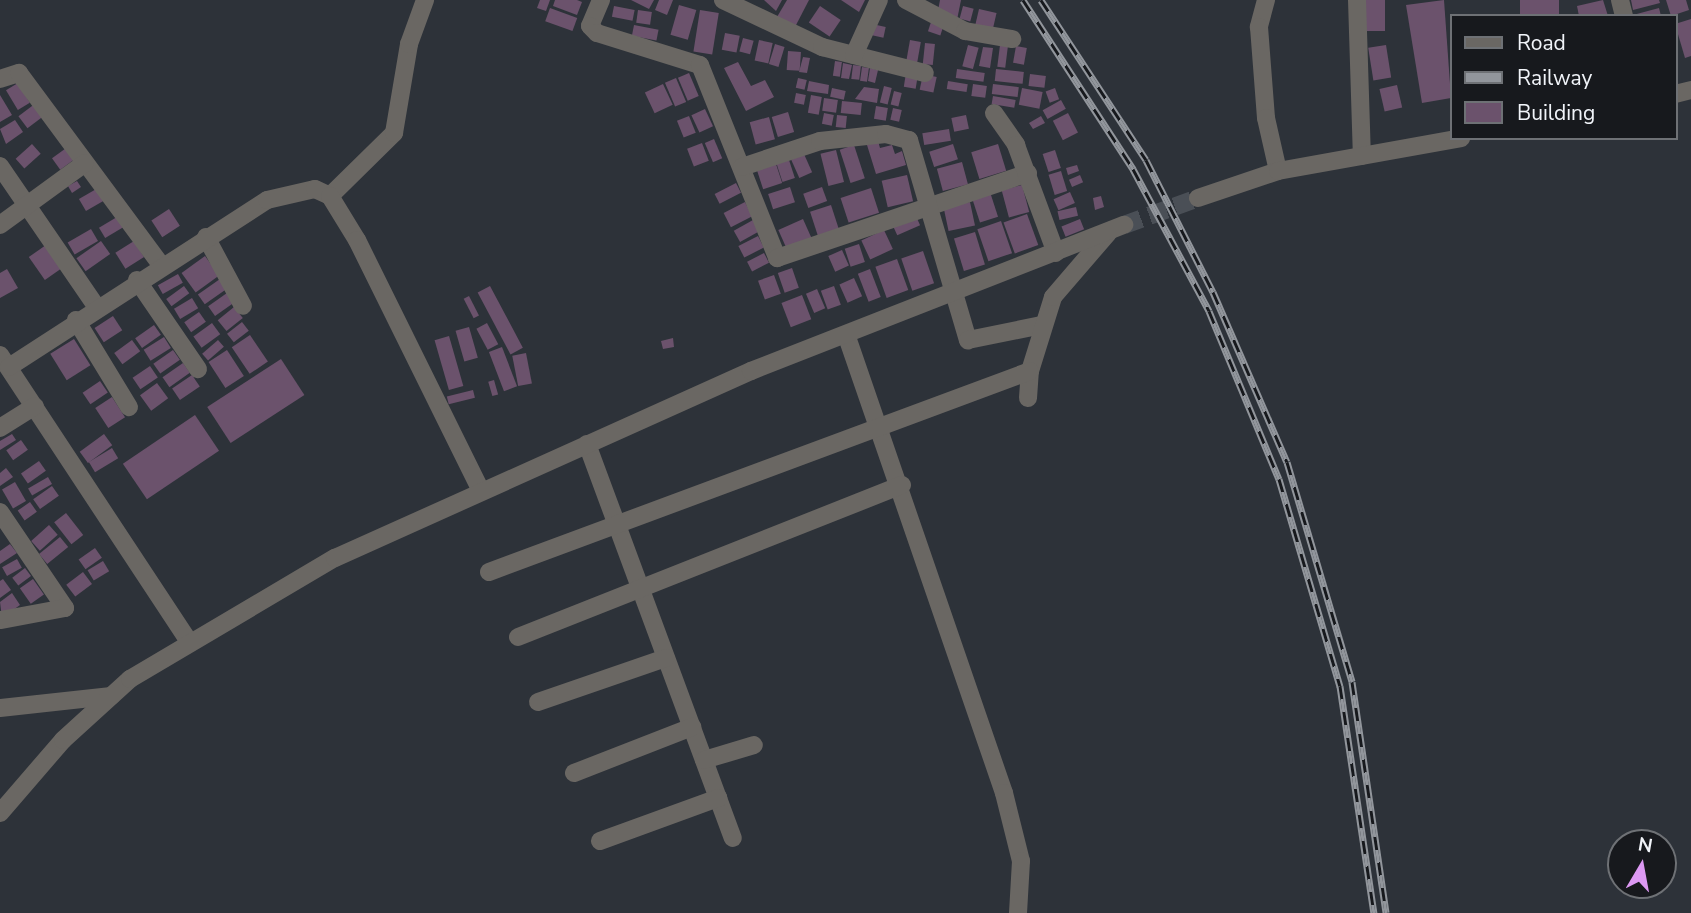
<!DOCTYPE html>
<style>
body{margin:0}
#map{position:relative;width:1691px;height:913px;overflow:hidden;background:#2d3239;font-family:"Nunito Sans",sans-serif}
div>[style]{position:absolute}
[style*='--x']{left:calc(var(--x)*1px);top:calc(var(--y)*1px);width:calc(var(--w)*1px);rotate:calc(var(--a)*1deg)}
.building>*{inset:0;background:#6b526c;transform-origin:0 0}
.street-tunnel>*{height:18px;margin-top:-9px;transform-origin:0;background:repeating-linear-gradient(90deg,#4a4f56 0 18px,transparent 0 27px)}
.street>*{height:18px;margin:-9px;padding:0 9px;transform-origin:9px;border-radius:9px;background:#6a6763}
.rail>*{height:7px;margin-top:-3.5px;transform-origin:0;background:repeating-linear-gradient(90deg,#17191d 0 13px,#92969c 0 26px);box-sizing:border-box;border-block:2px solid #92969c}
span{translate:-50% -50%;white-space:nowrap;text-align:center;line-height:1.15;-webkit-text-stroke:6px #17191d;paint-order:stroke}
.legend{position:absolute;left:1450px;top:14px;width:228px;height:126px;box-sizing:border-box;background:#17191d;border:2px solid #6e7175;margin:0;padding:9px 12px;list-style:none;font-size:21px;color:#f1f4f9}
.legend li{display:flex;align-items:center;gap:14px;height:35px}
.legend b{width:35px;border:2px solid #6e7175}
.north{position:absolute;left:1607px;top:829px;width:70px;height:70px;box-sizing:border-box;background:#17191d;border:2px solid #6e7175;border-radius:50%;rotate:10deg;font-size:19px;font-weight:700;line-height:28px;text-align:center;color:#f1f4f9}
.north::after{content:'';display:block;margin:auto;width:24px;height:32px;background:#dd99f3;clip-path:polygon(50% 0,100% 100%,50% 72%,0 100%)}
</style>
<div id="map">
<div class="building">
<i style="clip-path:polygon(540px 0,550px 0,546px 11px,537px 8px)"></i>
<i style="clip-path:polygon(555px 0,577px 0,582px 2px,577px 15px,553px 6px)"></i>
<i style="clip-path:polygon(631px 0,654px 0,649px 9px)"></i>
<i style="clip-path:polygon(659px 0,673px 0,667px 15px,655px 10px)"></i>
<i style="clip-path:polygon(764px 0,782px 0,776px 11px)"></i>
<i style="clip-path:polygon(787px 0,809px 0,795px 27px,777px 17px)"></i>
<i style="clip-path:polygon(841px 0,865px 0,859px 12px)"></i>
<i style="clip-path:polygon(940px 0,961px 0,957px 20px,937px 16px)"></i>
<i style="left:1366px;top:0;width:19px;height:31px"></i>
<i style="clip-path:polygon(1444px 0,1451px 98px,1422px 103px,1406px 5px)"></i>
<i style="left:1520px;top:0;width:39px;height:16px"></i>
<i style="clip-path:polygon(1603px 0,1608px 16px,1579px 16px,1577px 6px)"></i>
<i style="clip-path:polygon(1631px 0,1659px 0,1660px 3px,1633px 10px)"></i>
<i style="clip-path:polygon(1666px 0,1686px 0,1689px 10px,1671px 16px)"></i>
<i style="left:679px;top:5px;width:18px;height:31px;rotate:16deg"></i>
<i style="left:614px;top:6px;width:21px;height:11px;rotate:11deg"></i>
<i style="left:820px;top:6px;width:25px;height:20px;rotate:34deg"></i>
<i style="left:963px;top:6px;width:11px;height:13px;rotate:15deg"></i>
<i style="left:550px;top:8px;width:29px;height:14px;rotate:20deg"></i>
<i style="clip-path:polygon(1659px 8px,1661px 16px,1633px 16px,1633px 15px)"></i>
<i style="left:979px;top:9px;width:18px;height:18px;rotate:13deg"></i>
<i style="left:638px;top:10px;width:14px;height:13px;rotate:8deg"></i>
<i style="left:700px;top:10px;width:19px;height:42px;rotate:9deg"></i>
<i style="left:932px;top:19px;width:13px;height:13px;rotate:18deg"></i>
<i style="clip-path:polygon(1691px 19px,1691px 56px,1685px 58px,1675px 24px)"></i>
<i style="left:872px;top:24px;width:14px;height:11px;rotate:12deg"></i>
<i style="left:634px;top:25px;width:25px;height:11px;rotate:11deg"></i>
<i style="left:725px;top:33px;width:15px;height:17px;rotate:11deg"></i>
<i style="left:743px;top:38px;width:11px;height:14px;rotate:15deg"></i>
<i style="left:759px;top:40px;width:14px;height:21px;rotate:12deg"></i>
<i style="left:910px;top:40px;width:11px;height:21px;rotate:10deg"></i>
<i style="left:925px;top:43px;width:10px;height:21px;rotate:6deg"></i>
<i style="left:775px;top:44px;width:10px;height:21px;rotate:17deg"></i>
<i style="left:968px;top:45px;width:11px;height:22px;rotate:15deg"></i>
<i style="left:1000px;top:45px;width:8px;height:22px;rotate:7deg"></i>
<i style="left:1386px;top:45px;width:33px;height:18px;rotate:81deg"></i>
<i style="left:1016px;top:46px;width:11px;height:17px;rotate:10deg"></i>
<i style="clip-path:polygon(983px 47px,993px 48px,990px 68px,979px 66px)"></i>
<i style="left:788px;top:51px;width:13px;height:19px;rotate:4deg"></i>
<i style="clip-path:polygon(803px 57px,810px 58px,807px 73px,799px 72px)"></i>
<i style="left:835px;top:61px;width:7px;height:15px;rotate:8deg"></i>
<i style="clip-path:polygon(738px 62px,751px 86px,765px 80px,774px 97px,746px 111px,724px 68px)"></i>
<i style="clip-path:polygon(843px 63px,852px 65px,849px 79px,841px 78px)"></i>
<i style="left:853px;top:65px;width:8px;height:14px;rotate:7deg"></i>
<i style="left:862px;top:67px;width:7px;height:14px;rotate:8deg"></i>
<i style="clip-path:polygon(870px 68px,878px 70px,875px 83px,868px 81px)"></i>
<i style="left:957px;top:69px;width:28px;height:9px;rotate:8deg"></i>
<i style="left:996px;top:69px;width:28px;height:12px;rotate:6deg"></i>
<i style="left:689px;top:73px;width:25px;height:12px;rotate:67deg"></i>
<i style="left:906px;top:73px;width:12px;height:14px;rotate:9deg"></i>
<i style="left:923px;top:74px;width:14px;height:16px;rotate:12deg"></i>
<i style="left:1030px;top:74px;width:16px;height:12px;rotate:7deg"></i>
<i style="left:676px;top:78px;width:26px;height:12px;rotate:67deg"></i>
<i style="left:798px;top:78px;width:9px;height:10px;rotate:13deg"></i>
<i style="clip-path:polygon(809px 81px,829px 85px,828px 94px,807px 91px)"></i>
<i style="left:948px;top:81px;width:20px;height:8px;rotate:9deg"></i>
<i style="left:18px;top:83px;width:23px;height:14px;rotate:59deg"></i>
<i style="left:663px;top:84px;width:23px;height:20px;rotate:65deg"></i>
<i style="left:973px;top:84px;width:14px;height:12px;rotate:8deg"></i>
<i style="left:993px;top:84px;width:26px;height:10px;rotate:7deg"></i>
<i style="left:1397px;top:85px;width:23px;height:18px;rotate:77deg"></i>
<i style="left:884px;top:86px;width:8px;height:17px;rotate:14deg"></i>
<i style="clip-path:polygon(864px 87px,879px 89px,877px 103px,855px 99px)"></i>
<i style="left:832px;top:88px;width:14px;height:9px;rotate:12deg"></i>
<i style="left:1022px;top:88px;width:21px;height:17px;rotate:11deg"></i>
<i style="left:1055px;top:88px;width:12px;height:10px;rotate:70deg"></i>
<i style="left:894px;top:91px;width:8px;height:14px;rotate:14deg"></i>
<i style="left:796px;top:93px;width:10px;height:10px;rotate:11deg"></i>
<i style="clip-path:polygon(0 95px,12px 115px,0 122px)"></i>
<i style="left:811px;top:95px;width:11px;height:18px;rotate:10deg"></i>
<i style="left:993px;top:96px;width:23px;height:8px;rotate:10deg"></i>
<i style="left:824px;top:98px;width:14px;height:13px;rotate:8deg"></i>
<i style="left:1061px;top:100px;width:10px;height:21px;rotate:61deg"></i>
<i style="left:842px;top:101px;width:20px;height:12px;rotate:6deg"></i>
<i style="left:36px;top:103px;width:15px;height:22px;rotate:53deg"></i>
<i style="left:876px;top:106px;width:12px;height:13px;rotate:9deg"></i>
<i style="left:893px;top:108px;width:9px;height:12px;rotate:13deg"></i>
<i style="left:705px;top:109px;width:19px;height:15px;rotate:65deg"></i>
<i style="left:788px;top:112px;width:21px;height:17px;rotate:73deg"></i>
<i style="left:824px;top:113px;width:10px;height:11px;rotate:11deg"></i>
<i style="left:1068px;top:113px;width:22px;height:17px;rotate:63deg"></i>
<i style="left:837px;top:115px;width:10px;height:12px;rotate:6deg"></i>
<i style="left:966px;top:115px;width:14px;height:15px;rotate:78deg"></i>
<i style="left:689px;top:116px;width:18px;height:13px;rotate:68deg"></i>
<i style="clip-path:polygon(1041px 116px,1045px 123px,1033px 129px,1029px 123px)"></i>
<i style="left:769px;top:117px;width:23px;height:20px;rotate:75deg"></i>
<i style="clip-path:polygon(15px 120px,23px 132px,6px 144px,0 129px)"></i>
<i style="left:949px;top:129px;width:12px;height:27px;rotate:81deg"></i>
<i style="left:714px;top:139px;width:21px;height:10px;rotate:67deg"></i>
<i style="clip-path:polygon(878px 141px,880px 148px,892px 145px,895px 154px,902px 151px,906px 165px,876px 174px,867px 145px)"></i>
<i style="left:702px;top:143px;width:19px;height:16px;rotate:69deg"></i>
<i style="left:32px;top:144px;width:13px;height:22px;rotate:48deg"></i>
<i style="left:953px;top:144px;width:16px;height:25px;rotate:72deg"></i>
<i style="left:998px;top:144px;width:28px;height:28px;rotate:73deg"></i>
<i style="left:854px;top:145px;width:35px;height:15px;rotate:72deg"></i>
<i style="left:69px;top:146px;width:14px;height:21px;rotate:54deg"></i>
<i style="left:836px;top:150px;width:33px;height:16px;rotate:76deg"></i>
<i style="left:1055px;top:150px;width:19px;height:13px;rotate:72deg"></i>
<i style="left:804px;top:154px;width:20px;height:14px;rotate:66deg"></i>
<i style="left:789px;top:160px;width:19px;height:13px;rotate:72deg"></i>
<i style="left:962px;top:162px;width:23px;height:26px;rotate:75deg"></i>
<i style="left:776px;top:164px;width:20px;height:20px;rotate:72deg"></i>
<i style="clip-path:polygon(1077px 165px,1079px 171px,1068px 175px,1066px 168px)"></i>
<i style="left:1061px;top:171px;width:21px;height:13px;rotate:73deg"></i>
<i style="left:907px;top:175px;width:27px;height:26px;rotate:77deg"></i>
<i style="left:1080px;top:175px;width:8px;height:12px;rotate:67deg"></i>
<i style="clip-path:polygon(77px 181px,81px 187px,72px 193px,68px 186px)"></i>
<i style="left:736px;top:183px;width:11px;height:24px;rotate:63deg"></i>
<i style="left:1022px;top:185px;width:28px;height:21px;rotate:75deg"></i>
<i style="left:790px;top:187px;width:16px;height:23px;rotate:72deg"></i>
<i style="left:822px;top:187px;width:15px;height:20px;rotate:70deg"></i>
<i style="left:98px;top:188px;width:14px;height:22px;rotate:60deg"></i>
<i style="left:871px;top:188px;width:26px;height:32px;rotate:72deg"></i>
<i style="left:990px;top:192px;width:26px;height:19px;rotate:72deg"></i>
<i style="left:1070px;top:192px;width:12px;height:18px;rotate:66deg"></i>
<i style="clip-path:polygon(1101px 196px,1104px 207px,1095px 210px,1093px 198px)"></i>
<i style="left:745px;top:202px;width:16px;height:24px;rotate:63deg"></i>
<i style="left:970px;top:202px;width:24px;height:27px;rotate:78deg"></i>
<i style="left:831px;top:205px;width:25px;height:22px;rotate:72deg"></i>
<i style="left:1076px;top:207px;width:9px;height:19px;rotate:77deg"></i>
<i style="left:169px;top:209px;width:20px;height:21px;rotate:57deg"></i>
<i style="left:1027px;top:214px;width:33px;height:25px;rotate:70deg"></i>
<i style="left:916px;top:216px;width:10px;height:25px;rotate:66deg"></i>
<i style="left:117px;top:217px;width:12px;height:21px;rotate:59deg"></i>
<i style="left:803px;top:219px;width:22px;height:27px;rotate:66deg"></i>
<i style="left:1080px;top:219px;width:11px;height:20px;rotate:68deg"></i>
<i style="left:753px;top:220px;width:13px;height:22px;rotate:61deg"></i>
<i style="left:1001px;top:221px;width:34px;height:25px;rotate:71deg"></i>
<i style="left:91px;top:229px;width:14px;height:27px;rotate:60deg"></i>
<i style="left:884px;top:230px;width:21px;height:25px;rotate:65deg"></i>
<i style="left:975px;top:232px;width:34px;height:22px;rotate:73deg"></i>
<i style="left:758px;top:236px;width:13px;height:22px;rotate:63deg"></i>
<i style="left:101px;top:241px;width:16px;height:30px;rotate:55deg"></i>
<i style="left:134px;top:241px;width:19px;height:22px;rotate:58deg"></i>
<i style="left:859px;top:244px;width:19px;height:15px;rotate:72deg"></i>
<i style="left:46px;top:245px;width:28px;height:21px;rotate:55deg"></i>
<i style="left:842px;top:250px;width:17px;height:15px;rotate:66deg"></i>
<i style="left:923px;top:251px;width:34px;height:23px;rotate:71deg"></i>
<i style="left:764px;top:253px;width:11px;height:19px;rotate:63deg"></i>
<i style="left:205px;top:256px;width:24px;height:29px;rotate:54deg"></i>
<i style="left:897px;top:259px;width:33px;height:23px;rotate:70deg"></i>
<i style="left:792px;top:268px;width:21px;height:15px;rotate:71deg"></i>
<i style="clip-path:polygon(7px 269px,18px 288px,0 298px,0 273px)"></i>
<i style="left:870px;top:269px;width:30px;height:13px;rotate:69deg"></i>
<i style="left:178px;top:274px;width:10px;height:23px;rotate:61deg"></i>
<i style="left:774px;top:275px;width:20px;height:17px;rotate:70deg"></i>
<i style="left:854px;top:278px;width:20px;height:16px;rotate:66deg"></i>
<i style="left:220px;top:279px;width:12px;height:27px;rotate:55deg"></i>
<i style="left:184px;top:286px;width:9px;height:22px;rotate:54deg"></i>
<i style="left:490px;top:286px;width:70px;height:14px;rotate:62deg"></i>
<i style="left:834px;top:286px;width:20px;height:14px;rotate:70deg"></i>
<i style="left:817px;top:289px;width:21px;height:12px;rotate:67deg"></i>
<i style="left:227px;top:293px;width:12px;height:23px;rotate:55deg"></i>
<i style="left:802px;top:295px;width:26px;height:22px;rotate:69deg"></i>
<i style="left:469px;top:296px;width:22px;height:6px;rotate:63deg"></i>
<i style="left:192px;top:298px;width:12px;height:21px;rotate:59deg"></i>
<i style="left:234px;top:307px;width:14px;height:21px;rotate:51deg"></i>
<i style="left:199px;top:312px;width:12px;height:18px;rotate:55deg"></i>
<i style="left:113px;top:316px;width:17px;height:22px;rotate:57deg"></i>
<i style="left:242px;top:322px;width:11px;height:19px;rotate:52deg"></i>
<i style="left:212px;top:323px;width:14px;height:23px;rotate:54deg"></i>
<i style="left:487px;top:323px;width:24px;height:12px;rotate:62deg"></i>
<i style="left:154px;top:325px;width:12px;height:23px;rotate:55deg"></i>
<i style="left:469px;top:327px;width:32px;height:14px;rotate:74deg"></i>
<i style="left:250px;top:335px;width:32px;height:22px;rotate:56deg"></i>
<i style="left:449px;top:336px;width:52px;height:15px;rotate:74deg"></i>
<i style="left:164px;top:337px;width:13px;height:24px;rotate:58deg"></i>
<i style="clip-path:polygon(673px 338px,674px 347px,663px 349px,661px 341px)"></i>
<i style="left:74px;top:339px;width:31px;height:28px;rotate:58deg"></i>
<i style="left:132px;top:340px;width:14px;height:22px;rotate:54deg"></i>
<i style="left:218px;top:340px;width:9px;height:21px;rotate:49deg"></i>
<i style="left:502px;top:347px;width:42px;height:14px;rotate:69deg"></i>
<i style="left:173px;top:350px;width:12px;height:24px;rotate:55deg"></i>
<i style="left:227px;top:350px;width:31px;height:22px;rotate:57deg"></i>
<i style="left:526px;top:353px;width:31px;height:14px;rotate:79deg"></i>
<i style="left:281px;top:359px;width:43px;height:88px;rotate:57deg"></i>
<i style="left:183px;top:363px;width:12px;height:25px;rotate:55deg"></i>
<i style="left:150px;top:366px;width:14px;height:21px;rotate:56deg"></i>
<i style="left:192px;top:375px;width:14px;height:24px;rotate:56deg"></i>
<i style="left:494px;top:380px;width:15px;height:6px;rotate:74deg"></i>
<i style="left:100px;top:381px;width:14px;height:21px;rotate:56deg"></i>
<i style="left:157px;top:383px;width:19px;height:21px;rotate:54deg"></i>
<i style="left:473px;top:390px;width:8px;height:27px;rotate:76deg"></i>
<i style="left:112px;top:397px;width:24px;height:20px;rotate:57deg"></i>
<i style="left:195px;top:415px;width:43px;height:87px;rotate:56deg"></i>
<i style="clip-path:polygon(12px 434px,16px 440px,0 450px,0 441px)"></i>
<i style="left:104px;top:434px;width:14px;height:30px;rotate:54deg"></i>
<i style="left:21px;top:440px;width:12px;height:18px;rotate:55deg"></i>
<i style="left:112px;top:448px;width:12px;height:27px;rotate:59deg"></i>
<i style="left:39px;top:461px;width:12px;height:22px;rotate:55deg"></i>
<i style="clip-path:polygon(6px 468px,13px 477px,0 486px,0 473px)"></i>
<i style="left:48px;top:477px;width:8px;height:23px;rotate:60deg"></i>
<i style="left:15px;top:482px;width:22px;height:15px;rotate:60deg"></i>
<i style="left:52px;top:486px;width:12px;height:23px;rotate:55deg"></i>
<i style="left:30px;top:502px;width:12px;height:15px;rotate:55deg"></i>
<i style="left:66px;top:513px;width:28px;height:15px;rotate:52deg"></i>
<i style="left:49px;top:525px;width:13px;height:24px;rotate:48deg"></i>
<i style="left:60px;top:537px;width:13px;height:27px;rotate:51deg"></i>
<i style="clip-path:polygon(10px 544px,17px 553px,0 564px,0 551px)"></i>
<i style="left:95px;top:548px;width:12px;height:20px;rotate:55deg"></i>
<i style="left:17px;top:559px;width:10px;height:17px;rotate:61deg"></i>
<i style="left:103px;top:561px;width:12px;height:18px;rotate:59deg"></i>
<i style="left:25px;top:568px;width:10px;height:16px;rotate:53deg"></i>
<i style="left:83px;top:572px;width:15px;height:21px;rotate:53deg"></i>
<i style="clip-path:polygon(3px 579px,11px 590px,0 598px,0 581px)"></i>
<i style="left:33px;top:579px;width:19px;height:16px;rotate:55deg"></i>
<i style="clip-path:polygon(12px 593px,20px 605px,2px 618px,0 602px)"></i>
</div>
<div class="street-tunnel">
<i style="--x:1124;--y:225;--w:79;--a:-20"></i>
</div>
<div class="street">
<i style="--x:601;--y:0;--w:28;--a:113"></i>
<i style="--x:590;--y:26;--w:10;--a:45"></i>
<i style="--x:597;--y:33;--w:108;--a:17.3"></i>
<i style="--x:700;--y:65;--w:208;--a:68.2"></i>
<i style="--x:777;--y:258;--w:265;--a:-18.7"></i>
<i style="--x:723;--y:0;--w:110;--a:25.4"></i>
<i style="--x:822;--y:47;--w:106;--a:14.2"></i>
<i style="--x:906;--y:0;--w:67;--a:27.7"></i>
<i style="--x:965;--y:31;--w:48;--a:9.7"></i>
<i style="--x:1266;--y:0;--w:28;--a:105"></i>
<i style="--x:1259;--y:27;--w:91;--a:85.6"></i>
<i style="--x:1266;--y:118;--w:54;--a:77.2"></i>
<i style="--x:1357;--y:0;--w:156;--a:88.2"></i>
<i style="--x:1620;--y:0;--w:16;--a:76"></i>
<i style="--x:854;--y:55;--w:60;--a:-65.6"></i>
<i style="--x:0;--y:79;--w:20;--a:-18"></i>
<i style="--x:19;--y:73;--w:239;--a:53.5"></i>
<i style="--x:1675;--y:94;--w:16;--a:-14"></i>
<i style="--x:994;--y:113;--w:39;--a:55"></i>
<i style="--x:1016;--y:145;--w:115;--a:69.7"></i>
<i style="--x:0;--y:166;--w:170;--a:55.6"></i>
<i style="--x:742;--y:167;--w:82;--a:-18.4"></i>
<i style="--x:820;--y:141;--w:66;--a:-6.1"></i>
<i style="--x:886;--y:134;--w:24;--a:15"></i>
<i style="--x:909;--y:140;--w:209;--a:73.6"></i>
<i style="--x:968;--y:340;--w:76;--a:-11.5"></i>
<i style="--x:330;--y:196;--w:90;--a:-44.5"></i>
<i style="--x:394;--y:133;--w:90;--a:-80.4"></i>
<i style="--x:409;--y:44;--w:47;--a:-70"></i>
<i style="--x:1198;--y:198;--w:84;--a:-18.6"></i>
<i style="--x:1278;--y:171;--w:186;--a:-10.2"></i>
<i style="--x:0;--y:225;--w:105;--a:-36.1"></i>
<i style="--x:206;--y:237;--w:78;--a:61.8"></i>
<i style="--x:137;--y:280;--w:108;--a:55.6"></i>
<i style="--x:76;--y:320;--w:102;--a:58.7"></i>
<i style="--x:847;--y:337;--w:482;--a:71"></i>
<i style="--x:1004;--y:793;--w:70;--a:76"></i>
<i style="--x:1021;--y:861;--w:52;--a:93.3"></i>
<i style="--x:0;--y:355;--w:345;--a:56.6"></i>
<i style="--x:9;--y:367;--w:307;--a:-32.9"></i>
<i style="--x:267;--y:200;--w:49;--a:-12.9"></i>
<i style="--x:315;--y:189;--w:17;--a:25"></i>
<i style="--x:330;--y:196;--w:52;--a:58.5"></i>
<i style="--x:357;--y:240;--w:280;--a:63.7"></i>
<i style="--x:1028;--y:398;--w:27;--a:-86"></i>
<i style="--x:1030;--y:371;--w:77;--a:-72.7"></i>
<i style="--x:1053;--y:297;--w:84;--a:-49.3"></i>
<i style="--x:0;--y:428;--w:41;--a:-32.2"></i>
<i style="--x:587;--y:444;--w:420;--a:69.7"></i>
<i style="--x:0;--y:512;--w:116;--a:55.9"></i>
<i style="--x:65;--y:608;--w:66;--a:169.5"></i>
<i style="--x:489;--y:572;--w:577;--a:-20.38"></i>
<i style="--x:518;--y:637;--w:413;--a:-21.6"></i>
<i style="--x:538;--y:702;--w:135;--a:-19"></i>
<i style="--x:0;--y:708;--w:112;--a:-6.2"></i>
<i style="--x:704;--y:760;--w:52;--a:-16.7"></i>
<i style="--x:574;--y:773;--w:127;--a:-21.3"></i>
<i style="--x:0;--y:813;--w:96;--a:-49.2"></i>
<i style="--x:63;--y:740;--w:91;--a:-42.3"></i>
<i style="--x:130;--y:679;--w:238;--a:-30.6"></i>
<i style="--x:335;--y:558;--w:456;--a:-24.2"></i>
<i style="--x:751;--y:371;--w:401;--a:-21.4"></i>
<i style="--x:600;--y:841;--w:126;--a:-20"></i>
</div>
<div class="rail">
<i style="--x:1023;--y:0;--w:202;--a:56.9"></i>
<i style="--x:1133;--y:169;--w:161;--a:61.8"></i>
<i style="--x:1209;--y:311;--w:182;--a:67.4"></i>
<i style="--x:1279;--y:479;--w:216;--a:73.6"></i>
<i style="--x:1340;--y:686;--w:230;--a:81.5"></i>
<i style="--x:1041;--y:0;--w:191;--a:56.7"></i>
<i style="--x:1146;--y:160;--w:148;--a:63.1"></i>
<i style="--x:1213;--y:292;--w:185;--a:66.5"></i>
<i style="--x:1287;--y:462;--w:229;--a:73.5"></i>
<i style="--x:1352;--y:682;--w:233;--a:81.6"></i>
</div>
<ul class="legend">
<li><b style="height:9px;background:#6a6763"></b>Road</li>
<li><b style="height:9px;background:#92969c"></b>Railway</li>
<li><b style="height:19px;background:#6b526c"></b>Building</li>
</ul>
<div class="north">N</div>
</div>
